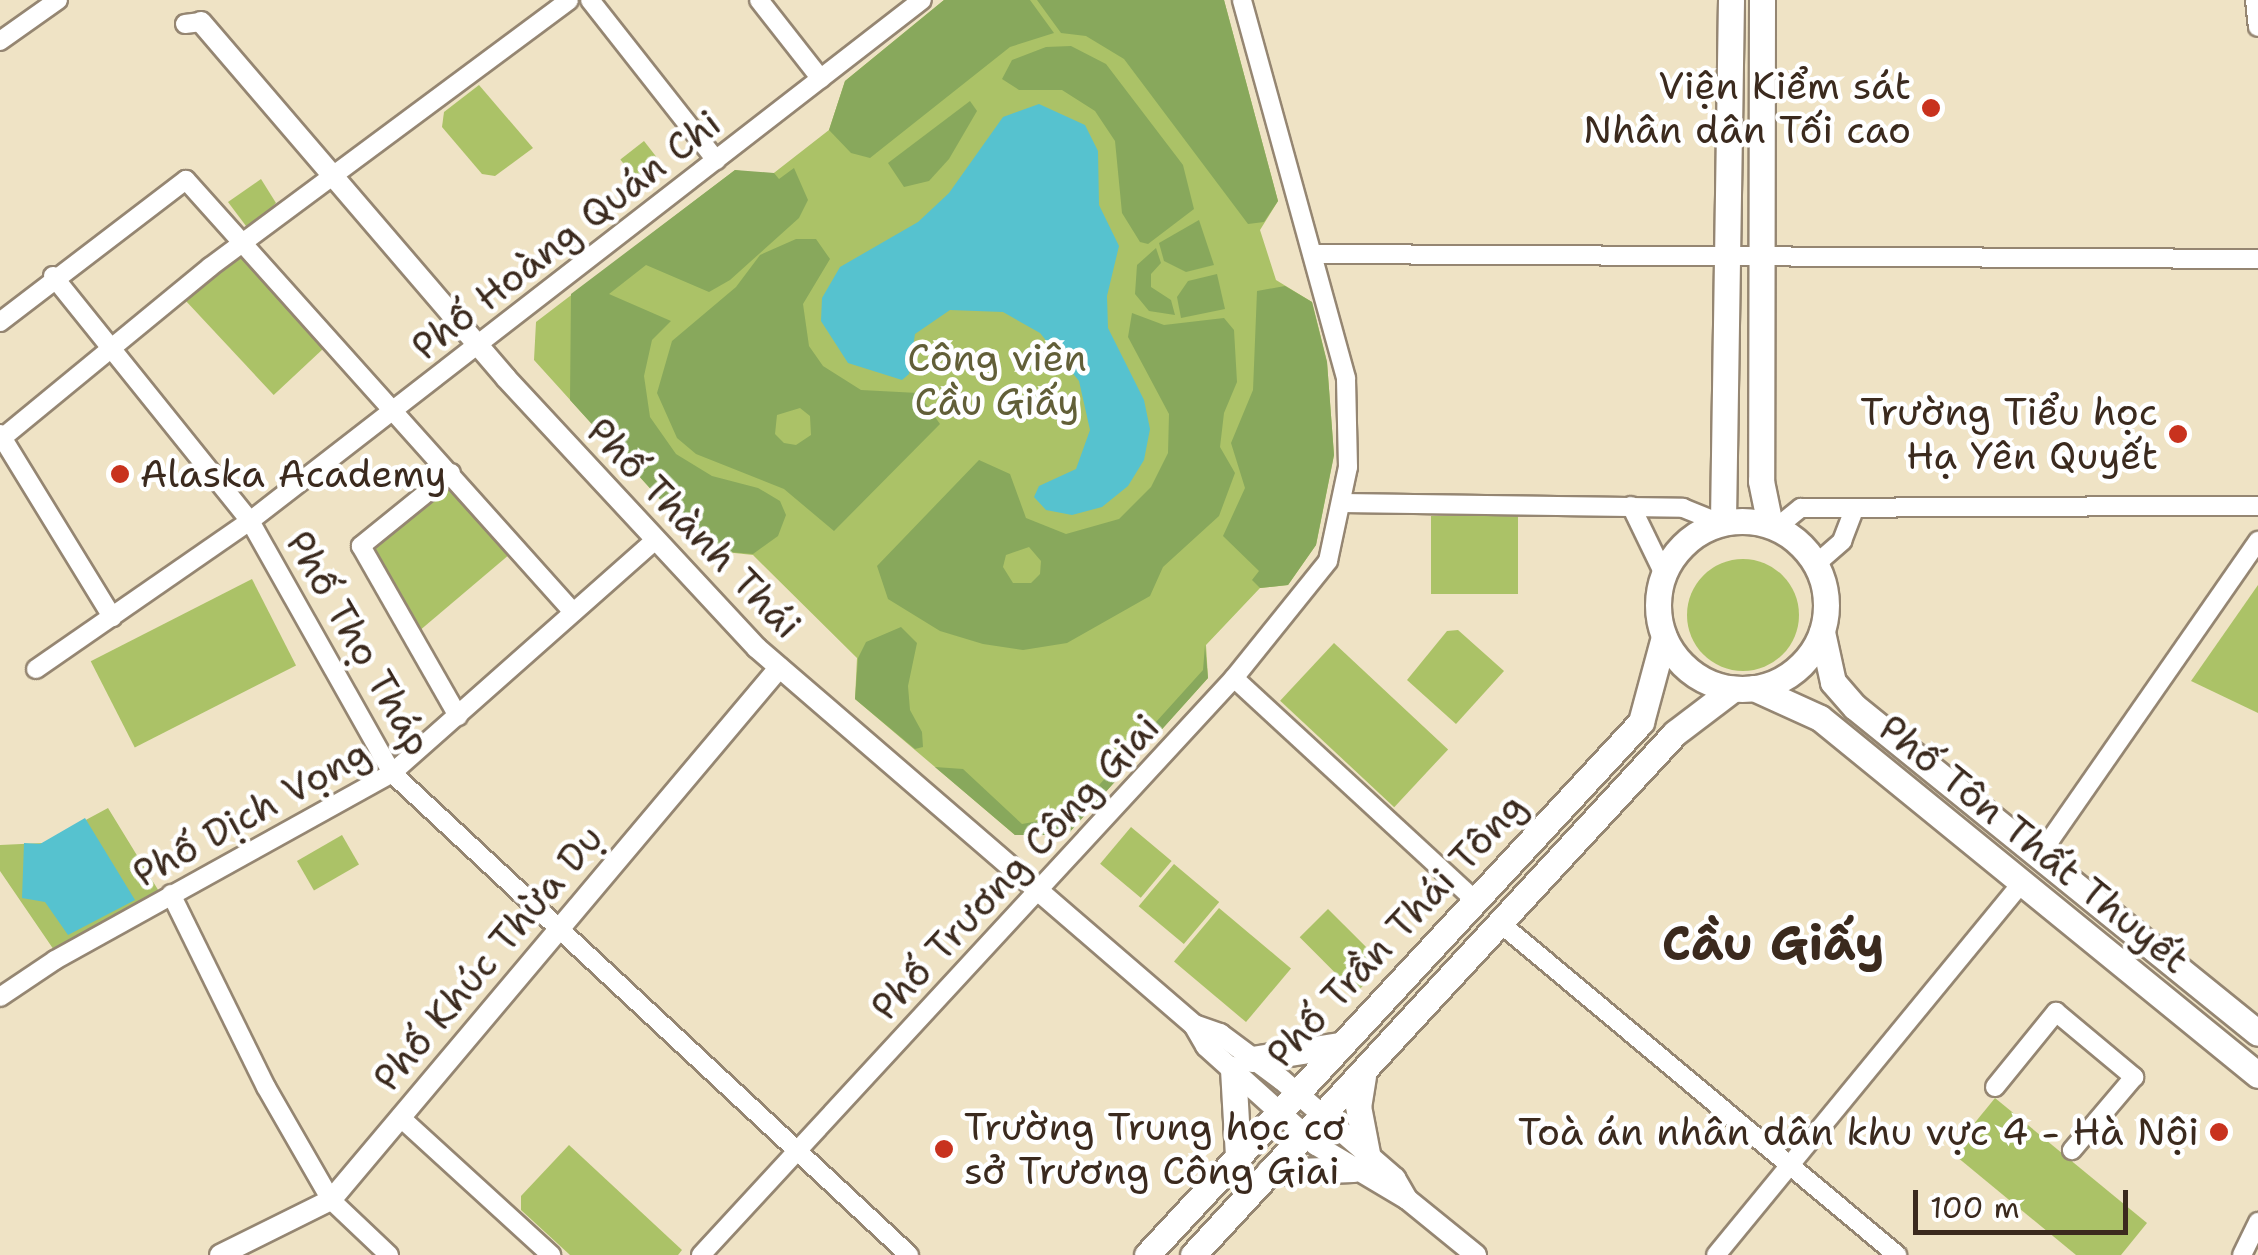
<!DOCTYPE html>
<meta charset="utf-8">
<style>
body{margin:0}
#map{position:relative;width:2258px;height:1255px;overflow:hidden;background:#efe3c5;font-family:"Shantell Sans",sans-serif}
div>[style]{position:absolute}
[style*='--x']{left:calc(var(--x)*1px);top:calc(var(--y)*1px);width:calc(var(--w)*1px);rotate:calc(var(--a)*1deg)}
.green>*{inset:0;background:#abc267;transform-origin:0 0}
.round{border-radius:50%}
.forest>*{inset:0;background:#88a85c}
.water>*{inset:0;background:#56c2cf}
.roads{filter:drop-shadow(2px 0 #958672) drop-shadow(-2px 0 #958672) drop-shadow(0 2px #958672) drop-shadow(0 -2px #958672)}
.minor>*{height:18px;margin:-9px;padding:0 9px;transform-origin:9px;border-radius:9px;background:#fff}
.tertiary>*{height:20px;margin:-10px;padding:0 10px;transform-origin:10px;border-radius:10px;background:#fff}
.secondary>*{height:25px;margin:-12.5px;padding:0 12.5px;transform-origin:12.5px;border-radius:12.5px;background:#fff}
.secondary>.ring{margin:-12.5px;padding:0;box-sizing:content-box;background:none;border:25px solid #fff;border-radius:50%}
.dots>*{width:28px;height:28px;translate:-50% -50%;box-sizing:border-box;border:5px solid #fff;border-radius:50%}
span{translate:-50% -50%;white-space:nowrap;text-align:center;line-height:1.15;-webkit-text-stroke:9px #fff;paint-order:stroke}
.poi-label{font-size:38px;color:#3b2a1e}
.right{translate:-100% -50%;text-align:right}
.left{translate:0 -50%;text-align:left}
.street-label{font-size:38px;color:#3b2a1e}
.park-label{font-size:38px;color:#625f38}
.district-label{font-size:48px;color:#3b2a1e;font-weight:700}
.scale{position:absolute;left:1913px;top:1190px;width:215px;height:45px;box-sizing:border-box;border:5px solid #3b2a1e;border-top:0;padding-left:12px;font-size:30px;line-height:35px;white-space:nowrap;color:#3b2a1e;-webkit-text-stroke:8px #fff;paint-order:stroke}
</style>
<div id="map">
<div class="green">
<i style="clip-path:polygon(944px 0,1224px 0,1278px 201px,1260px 230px,1276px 280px,1312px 302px,1327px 362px,1334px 455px,1316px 545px,1288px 585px,1260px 588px,1206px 645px,1208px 678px,1067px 835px,1015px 835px,855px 699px,857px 658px,753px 555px,706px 550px,534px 360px,536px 322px,735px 170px,770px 176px,829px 130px,845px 81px)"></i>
<i style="clip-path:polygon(479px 85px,533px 148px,495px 176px,482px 174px,442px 127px,444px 112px)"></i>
<i style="left:644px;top:141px;width:37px;height:30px;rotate:52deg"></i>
<i style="clip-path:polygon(261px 179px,276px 203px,249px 230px,228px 202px)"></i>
<i style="left:245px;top:244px;width:130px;height:82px;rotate:47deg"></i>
<i style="clip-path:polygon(451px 473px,517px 548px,412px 637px,365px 539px)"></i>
<i style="left:1518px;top:516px;width:78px;height:87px;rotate:90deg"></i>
<i class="round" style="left:1687px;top:559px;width:112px;height:112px"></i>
<i style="left:252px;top:579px;width:97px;height:181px;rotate:63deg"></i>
<i style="clip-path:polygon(2258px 585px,2258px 713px,2191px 681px)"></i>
<i style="clip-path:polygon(1458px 630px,1504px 671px,1456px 724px,1407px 680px,1447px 631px)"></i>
<i style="left:1334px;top:643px;width:156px;height:79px;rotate:43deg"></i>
<i style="clip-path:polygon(108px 808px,160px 893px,56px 953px,0 871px,0 845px,43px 843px)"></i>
<i style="left:1131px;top:827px;width:53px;height:48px;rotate:40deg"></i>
<i style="left:342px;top:835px;width:34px;height:52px;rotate:60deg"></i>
<i style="left:1174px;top:864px;width:59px;height:55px;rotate:40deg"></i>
<i style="left:1219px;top:908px;width:94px;height:70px;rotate:40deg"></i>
<i style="left:1328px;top:909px;width:79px;height:40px;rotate:45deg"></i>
<i style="clip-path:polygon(1995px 1098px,2147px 1223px,2121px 1255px,2076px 1255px,1951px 1152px)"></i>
<i style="clip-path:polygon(569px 1145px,682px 1250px,678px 1255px,570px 1255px,521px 1210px,521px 1196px)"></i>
</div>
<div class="forest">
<i style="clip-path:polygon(944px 0,1030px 0,1054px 33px,1010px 47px,870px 158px,851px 153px,829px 130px,845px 81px)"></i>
<i style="clip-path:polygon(1037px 0,1224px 0,1278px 201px,1264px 222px,1248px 224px,1124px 59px,1086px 36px,1061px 33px)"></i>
<i style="clip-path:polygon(1071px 46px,1106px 64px,1183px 165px,1194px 209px,1148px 244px,1140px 242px,1122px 213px,1115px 141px,1095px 111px,1062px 90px,1019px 90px,1002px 79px,1012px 60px,1046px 47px)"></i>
<i style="clip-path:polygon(970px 101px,977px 111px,949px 159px,929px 181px,904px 187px,888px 163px)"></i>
<i style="clip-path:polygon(794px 168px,808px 200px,799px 218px,730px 280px,709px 292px,646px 265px,609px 294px,671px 321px,652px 340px,644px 376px,650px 417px,676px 454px,712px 476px,758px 488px,780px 501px,786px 515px,778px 536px,753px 554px,706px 550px,570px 400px,571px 294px,735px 170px,774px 173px,779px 179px)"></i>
<i style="clip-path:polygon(1199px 220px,1214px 265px,1186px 272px,1164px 261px,1159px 243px)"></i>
<i style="clip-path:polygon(evenodd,796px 239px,816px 239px,830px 259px,803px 304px,809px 346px,823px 366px,861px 390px,918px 393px,940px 424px,834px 531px,784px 489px,696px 454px,677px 438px,657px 393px,672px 341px,736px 287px,760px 255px,796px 239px,800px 408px,810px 416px,811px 435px,796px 445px,784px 443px,775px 434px,777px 415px,800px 408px)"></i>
<i style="clip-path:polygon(1156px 248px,1161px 263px,1151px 274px,1151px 287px,1171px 300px,1175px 315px,1149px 311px,1135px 294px,1137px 265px)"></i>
<i style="clip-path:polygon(1217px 274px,1225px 309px,1181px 318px,1177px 297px,1188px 281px)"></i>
<i style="clip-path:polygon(1285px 286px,1312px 302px,1327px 362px,1334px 455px,1316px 545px,1288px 585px,1260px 588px,1252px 580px,1259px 571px,1223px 536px,1245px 488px,1231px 443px,1253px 390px,1257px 291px)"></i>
<i style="clip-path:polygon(evenodd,1132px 313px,1164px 325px,1224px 318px,1234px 330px,1237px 382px,1224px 413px,1220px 447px,1235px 473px,1219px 516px,1163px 567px,1150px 596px,1067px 643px,1023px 650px,983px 644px,940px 631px,888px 599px,877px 566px,979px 460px,1010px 474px,1026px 518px,1066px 534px,1119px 519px,1151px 487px,1168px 453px,1169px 414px,1128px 337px,1132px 313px,1029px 547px,1041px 561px,1040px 574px,1031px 583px,1013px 583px,1003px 567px,1006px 555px,1029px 547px)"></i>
<i style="clip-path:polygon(901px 627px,917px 643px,908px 686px,910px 710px,922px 732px,923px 747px,915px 749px,855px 699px,858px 658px,866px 642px)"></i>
<i style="clip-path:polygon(1205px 645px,1208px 678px,1067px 835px,1015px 835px,935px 767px,963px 769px,1022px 824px,1072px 815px,1203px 670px)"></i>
</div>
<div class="water">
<i style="clip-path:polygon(1039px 104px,1085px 125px,1098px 151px,1099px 205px,1119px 246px,1107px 296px,1108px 328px,1144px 400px,1150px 429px,1144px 460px,1128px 486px,1102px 507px,1072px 515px,1046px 510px,1034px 497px,1039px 486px,1076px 469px,1090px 430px,1079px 381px,1040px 333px,1003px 312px,950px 310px,915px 334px,909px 374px,902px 380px,848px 363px,821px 321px,822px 298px,840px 267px,918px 222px,949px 193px,1003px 117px)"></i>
<i style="clip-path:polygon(85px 818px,135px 900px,68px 935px,45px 902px,22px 898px,24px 843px,40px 844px)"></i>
</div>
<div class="roads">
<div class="minor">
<i style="--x:590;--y:0;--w:204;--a:51.8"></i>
<i style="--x:759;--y:0;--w:100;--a:51.9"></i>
<i style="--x:2255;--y:0;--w:27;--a:84"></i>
<i style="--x:185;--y:24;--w:16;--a:-7"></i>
<i style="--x:0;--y:41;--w:71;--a:-35.3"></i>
<i style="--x:1313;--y:254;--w:945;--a:0.3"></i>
<i style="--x:53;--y:276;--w:314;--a:51.2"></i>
<i style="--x:250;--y:521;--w:289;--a:60.6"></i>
<i style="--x:392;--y:773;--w:707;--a:42.99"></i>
<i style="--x:0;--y:322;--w:234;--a:-37.4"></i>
<i style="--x:186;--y:180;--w:580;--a:48.14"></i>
<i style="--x:0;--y:434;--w:215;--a:58.5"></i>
<i style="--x:2;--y:438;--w:269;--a:-39.4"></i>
<i style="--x:210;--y:267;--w:447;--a:-36.6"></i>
<i style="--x:451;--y:473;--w:116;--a:141"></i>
<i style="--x:361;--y:546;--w:196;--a:60.3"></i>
<i style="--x:1342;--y:503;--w:341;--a:0.8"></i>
<i style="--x:1683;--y:508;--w:38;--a:22"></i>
<i style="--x:1631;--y:506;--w:73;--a:64.1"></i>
<i style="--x:1776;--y:528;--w:32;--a:-39"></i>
<i style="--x:1801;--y:508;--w:457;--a:-0.3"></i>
<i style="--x:1816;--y:564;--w:35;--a:-41"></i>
<i style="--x:1842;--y:541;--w:34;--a:-69"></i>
<i style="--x:36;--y:669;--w:260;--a:-34.7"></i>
<i style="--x:250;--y:521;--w:850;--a:-37.79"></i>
<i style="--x:1234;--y:678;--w:329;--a:42.7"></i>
<i style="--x:2039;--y:856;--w:384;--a:-55.2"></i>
<i style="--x:171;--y:894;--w:215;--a:63.8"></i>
<i style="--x:266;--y:1087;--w:130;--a:60.1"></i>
<i style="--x:331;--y:1200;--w:80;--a:43.5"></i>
<i style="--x:1500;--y:923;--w:518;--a:39.9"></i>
<i style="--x:0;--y:997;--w:66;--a:-33.9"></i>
<i style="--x:55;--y:960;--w:385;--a:-29"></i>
<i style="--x:392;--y:773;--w:347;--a:-41.5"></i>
<i style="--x:1995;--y:1087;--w:97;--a:-50.9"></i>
<i style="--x:2056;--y:1012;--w:102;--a:39.8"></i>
<i style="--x:2134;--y:1077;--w:96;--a:130.3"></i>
<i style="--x:400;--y:1117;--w:205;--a:42.4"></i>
<i style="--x:701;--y:1255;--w:786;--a:-47.27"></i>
<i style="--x:1234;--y:678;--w:150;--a:-51.2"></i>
<i style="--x:1328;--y:561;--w:96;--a:-78"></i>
<i style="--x:1348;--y:467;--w:89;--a:-91.3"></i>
<i style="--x:1346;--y:378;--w:392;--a:-105.4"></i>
<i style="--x:1716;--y:1255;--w:482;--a:-50.6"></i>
<i style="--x:2242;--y:1255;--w:37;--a:-64"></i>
</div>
<div class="tertiary">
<i style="--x:201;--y:22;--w:469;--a:49.4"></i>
<i style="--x:506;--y:378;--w:369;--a:47.1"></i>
<i style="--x:757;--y:648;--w:577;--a:40.78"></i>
<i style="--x:1194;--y:1025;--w:24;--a:60"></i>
<i style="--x:1206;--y:1046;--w:148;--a:42"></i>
<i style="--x:1316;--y:1145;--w:106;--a:30.7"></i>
<i style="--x:1407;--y:1199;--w:89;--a:39.1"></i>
<i style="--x:1194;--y:1025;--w:28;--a:19"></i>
<i style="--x:1220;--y:1034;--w:77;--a:36.6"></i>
<i style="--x:1282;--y:1080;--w:150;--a:40.9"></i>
<i style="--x:1395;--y:1178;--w:24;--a:60"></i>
<i style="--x:220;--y:1255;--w:124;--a:-26.4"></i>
<i style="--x:331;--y:1200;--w:696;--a:-49.9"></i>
</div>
<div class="secondary">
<i style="--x:1762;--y:0;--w:481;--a:90.1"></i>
<i style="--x:1761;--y:481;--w:45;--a:78.4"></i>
<i style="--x:1723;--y:520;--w:520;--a:-89.12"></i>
<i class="ring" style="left:1658px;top:521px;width:143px;height:143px"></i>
<i style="--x:1822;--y:632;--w:51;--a:77.6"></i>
<i style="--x:1833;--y:682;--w:33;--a:49"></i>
<i style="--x:1855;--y:707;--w:518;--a:38.97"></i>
<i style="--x:1754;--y:688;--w:72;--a:24.4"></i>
<i style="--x:1820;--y:718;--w:565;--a:39.18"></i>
<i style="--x:1252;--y:1059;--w:88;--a:-9.1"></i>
<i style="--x:1233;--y:1069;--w:86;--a:86.7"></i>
<i style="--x:1363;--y:1076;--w:30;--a:99"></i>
<i style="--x:1358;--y:1106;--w:48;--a:79.2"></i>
<i style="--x:1269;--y:1172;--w:84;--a:-2"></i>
<i style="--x:1147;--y:1255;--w:727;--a:-47.17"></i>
<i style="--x:1641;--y:722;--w:88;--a:-74.9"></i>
<i style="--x:1193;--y:1255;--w:710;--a:-47.28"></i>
<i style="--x:1675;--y:733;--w:73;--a:-37.2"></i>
</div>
</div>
<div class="dots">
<i style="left:1931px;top:108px;background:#c8321e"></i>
<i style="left:2178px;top:434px;background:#c8321e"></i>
<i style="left:120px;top:474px;background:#c8321e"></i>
<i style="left:2219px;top:1132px;background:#c8321e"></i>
<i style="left:944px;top:1149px;background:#c8321e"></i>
</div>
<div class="poi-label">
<span class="right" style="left:1911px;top:108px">Viện Kiểm sát<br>Nhân dân Tối cao</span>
<span class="right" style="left:2158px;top:434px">Trường Tiểu học<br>Hạ Yên Quyết</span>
<span class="left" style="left:140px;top:474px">Alaska Academy</span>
<span class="left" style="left:964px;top:1149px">Trường Trung học cơ<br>sở Trương Công Giai</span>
<span class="right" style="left:2199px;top:1132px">Toà án nhân dân khu vực 4 - Hà Nội</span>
</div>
<div class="street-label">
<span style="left:566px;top:235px;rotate:-38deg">Phố Hoàng Quán Chi</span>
<span style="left:694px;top:528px;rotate:46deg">Phố Thành Thái</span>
<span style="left:359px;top:643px;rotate:60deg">Phố Thọ Tháp</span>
<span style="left:251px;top:813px;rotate:-29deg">Phố Dịch Vọng</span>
<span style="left:2034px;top:844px;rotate:39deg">Phố Tôn Thất Thuyết</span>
<span style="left:1015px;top:867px;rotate:-47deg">Phố Trương Công Giai</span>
<span style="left:1396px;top:930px;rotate:-47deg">Phố Trần Thái Tông</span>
<span style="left:488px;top:958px;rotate:-50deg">Phố Khúc Thừa Dụ</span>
</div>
<div class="park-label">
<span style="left:997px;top:380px">Công viên<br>Cầu Giấy</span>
</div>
<div class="district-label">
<span style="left:1773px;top:944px">Cầu Giấy</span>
</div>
<div class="scale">100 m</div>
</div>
